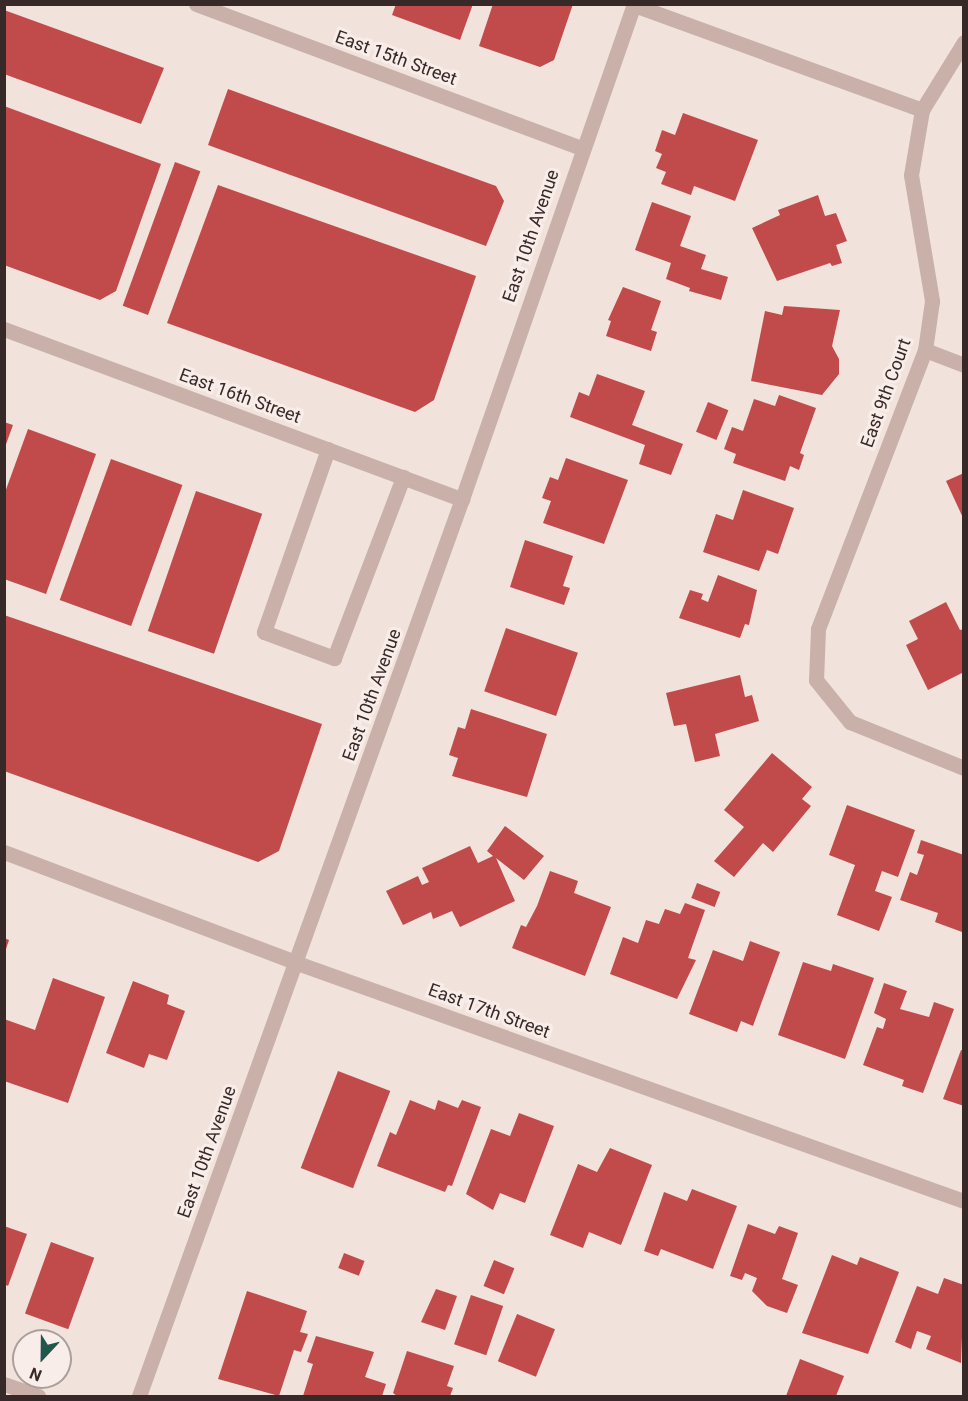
<!DOCTYPE html>
<style>
body{margin:0}
#map{position:relative;width:968px;height:1401px;overflow:hidden;background:#f1e2dc;font-family:Roboto,sans-serif}
div>[style]{position:absolute}
[style*='--x']{left:calc(var(--x)*1px);top:calc(var(--y)*1px);width:calc(var(--w)*1px);rotate:calc(var(--a)*1deg)}
.building>*{inset:0;background:#c14b4a;transform-origin:0 0}
.minor>*{height:15px;margin:-7.5px;padding:0 7.5px;transform-origin:7.5px;border-radius:7.5px;background:#c9b0a9}
span{translate:-50% -50%;white-space:nowrap;text-align:center;line-height:1.15;-webkit-text-stroke:6px #f9ede9;paint-order:stroke}
.street-label{font-size:18px;color:#362928}
.frame{position:absolute;inset:0;border:6px solid #362928;pointer-events:none}
.north{position:absolute;left:12px;top:1329px;width:60px;height:60px;box-sizing:border-box;background:#f9ede9;border:2px solid #ab9f9c;border-radius:50%;rotate:202deg;font-size:16px;font-weight:700;line-height:24px;text-align:center;color:#362928}
.north::after{content:'';display:block;margin:auto;width:21px;height:27px;background:#20564c;clip-path:polygon(50% 0,100% 100%,50% 72%,0 100%)}
</style>
<div id="map">
<div class="building">
<i style="clip-path:polygon(396px 4px,473px 4px,460px 40px,392px 15px)"></i>
<i style="clip-path:polygon(493px 4px,573px 4px,554px 60px,540px 67px,479px 46px)"></i>
<i style="clip-path:polygon(4px 10px,164px 68px,141px 124px,4px 74px)"></i>
<i style="clip-path:polygon(228px 89px,496px 186px,504px 201px,486px 246px,208px 145px)"></i>
<i style="clip-path:polygon(4px 106px,161px 164px,116px 291px,100px 300px,4px 265px)"></i>
<i style="clip-path:polygon(683px 113px,758px 140px,735px 201px,694px 186px,691px 195px,661px 184px,666px 172px,656px 168px,662px 154px,655px 151px,662px 130px,675px 135px)"></i>
<i style="left:175px;top:162px;width:27px;height:153px;rotate:20deg"></i>
<i style="clip-path:polygon(218px 185px,476px 276px,434px 400px,415px 412px,167px 323px)"></i>
<i style="clip-path:polygon(818px 195px,825px 216px,836px 213px,847px 241px,836px 245px,842px 263px,832px 266px,830px 263px,777px 281px,752px 228px,780px 215px,778px 210px)"></i>
<i style="clip-path:polygon(652px 202px,691px 216px,680px 246px,706px 255px,701px 269px,728px 277px,721px 300px,689px 291px,690px 288px,666px 279px,671px 263px,635px 250px)"></i>
<i style="clip-path:polygon(623px 287px,661px 301px,651px 330px,657px 332px,651px 351px,606px 336px,611px 321px,608px 320px)"></i>
<i style="clip-path:polygon(784px 306px,840px 310px,832px 346px,839px 359px,839px 374px,822px 395px,751px 381px,765px 311px,782px 315px)"></i>
<i style="clip-path:polygon(597px 374px,645px 391px,632px 425px,683px 444px,671px 475px,639px 464px,645px 445px,570px 417px,579px 392px,589px 396px)"></i>
<i style="clip-path:polygon(779px 395px,816px 408px,800px 453px,804px 455px,799px 470px,790px 466px,785px 481px,733px 463px,736px 454px,724px 449px,732px 427px,743px 431px,754px 399px,775px 406px)"></i>
<i style="left:708px;top:402px;width:22px;height:32px;rotate:22deg"></i>
<i style="clip-path:polygon(4px 422px,13px 425px,5px 447px,4px 447px)"></i>
<i style="clip-path:polygon(28px 429px,96px 454px,46px 594px,4px 579px,4px 495px)"></i>
<i style="clip-path:polygon(566px 458px,628px 480px,604px 544px,543px 523px,551px 501px,542px 498px,550px 477px,558px 480px)"></i>
<i style="left:111px;top:459px;width:76px;height:150px;rotate:20deg"></i>
<i style="clip-path:polygon(964px 473px,964px 520px,946px 481px)"></i>
<i style="clip-path:polygon(743px 490px,794px 508px,778px 554px,767px 550px,759px 571px,703px 552px,716px 514px,733px 520px)"></i>
<i style="left:196px;top:491px;width:70px;height:148px;rotate:19deg"></i>
<i style="clip-path:polygon(525px 540px,573px 556px,563px 586px,570px 588px,564px 605px,510px 587px)"></i>
<i style="clip-path:polygon(718px 575px,757px 590px,749px 625px,745px 624px,740px 638px,679px 618px,690px 590px,703px 594px,701px 599px,708px 602px)"></i>
<i style="clip-path:polygon(946px 602px,960px 630px,964px 629px,964px 672px,928px 690px,906px 645px,918px 639px,909px 621px)"></i>
<i style="clip-path:polygon(4px 615px,322px 724px,279px 851px,258px 862px,4px 771px)"></i>
<i style="left:506px;top:628px;width:76px;height:67px;rotate:19deg"></i>
<i style="clip-path:polygon(740px 675px,745px 697px,752px 695px,759px 721px,715px 734px,720px 756px,695px 762px,686px 724px,674px 726px,666px 693px)"></i>
<i style="clip-path:polygon(471px 709px,547px 734px,527px 797px,452px 776px,458px 758px,449px 755px,458px 727px,465px 729px)"></i>
<i style="clip-path:polygon(772px 753px,812px 787px,802px 799px,811px 806px,773px 852px,763px 843px,734px 877px,714px 861px,744px 827px,724px 810px)"></i>
<i style="clip-path:polygon(847px 805px,915px 830px,898px 877px,882px 871px,875px 891px,892px 897px,879px 931px,837px 915px,855px 865px,829px 855px)"></i>
<i style="clip-path:polygon(505px 826px,544px 856px,524px 880px,496px 858px,515px 901px,460px 927px,452px 911px,433px 919px,431px 912px,403px 925px,386px 891px,418px 876px,422px 885px,429px 882px,422px 868px,470px 846px,478px 863px,493px 856px,487px 851px)"></i>
<i style="clip-path:polygon(921px 840px,964px 855px,962px 932px,935px 922px,938px 913px,900px 900px,910px 872px,917px 875px,924px 855px,917px 853px)"></i>
<i style="clip-path:polygon(550px 871px,578px 881px,574px 893px,611px 907px,585px 976px,512px 948px,521px 925px,526px 927px,537px 906px)"></i>
<i style="left:697px;top:883px;width:25px;height:16px;rotate:21deg"></i>
<i style="clip-path:polygon(685px 903px,705px 910px,688px 958px,696px 960px,677px 999px,610px 974px,623px 937px,638px 943px,646px 920px,659px 924px,665px 909px,680px 914px)"></i>
<i style="clip-path:polygon(4px 938px,9px 940px,5px 952px,4px 952px)"></i>
<i style="clip-path:polygon(750px 941px,780px 952px,753px 1026px,741px 1021px,737px 1032px,689px 1014px,713px 950px,743px 961px)"></i>
<i style="clip-path:polygon(803px 962px,831px 971px,833px 964px,874px 978px,845px 1059px,778px 1035px)"></i>
<i style="clip-path:polygon(53px 978px,105px 997px,68px 1103px,4px 1081px,4px 1019px,35px 1030px)"></i>
<i style="clip-path:polygon(133px 981px,169px 995px,167px 1004px,185px 1011px,167px 1060px,149px 1054px,144px 1068px,106px 1053px)"></i>
<i style="clip-path:polygon(884px 983px,907px 991px,900px 1009px,929px 1017px,934px 1002px,954px 1009px,923px 1093px,902px 1086px,904px 1080px,863px 1065px,877px 1027px,883px 1029px,886px 1019px,874px 1013px)"></i>
<i style="clip-path:polygon(961px 1050px,964px 1051px,964px 1106px,943px 1099px)"></i>
<i style="left:338px;top:1071px;width:56px;height:104px;rotate:21deg"></i>
<i style="clip-path:polygon(410px 1100px,435px 1110px,438px 1100px,458px 1108px,462px 1100px,481px 1107px,452px 1186px,448px 1185px,445px 1192px,377px 1166px,390px 1132px,396px 1135px)"></i>
<i style="clip-path:polygon(519px 1113px,554px 1126px,525px 1203px,500px 1193px,493px 1210px,466px 1194px,491px 1129px,510px 1136px)"></i>
<i style="clip-path:polygon(610px 1148px,652px 1165px,621px 1245px,589px 1232px,583px 1248px,550px 1235px,578px 1164px,597px 1172px)"></i>
<i style="clip-path:polygon(692px 1189px,737px 1206px,713px 1269px,661px 1249px,658px 1256px,644px 1251px,664px 1192px,687px 1201px)"></i>
<i style="clip-path:polygon(748px 1224px,775px 1234px,779px 1226px,798px 1233px,782px 1279px,798px 1285px,787px 1313px,767px 1306px,752px 1291px,757px 1278px,745px 1273px,742px 1280px,730px 1276px)"></i>
<i style="clip-path:polygon(4px 1226px,27px 1234px,8px 1286px,4px 1284px)"></i>
<i style="left:51px;top:1242px;width:46px;height:76px;rotate:20deg"></i>
<i style="left:344px;top:1253px;width:22px;height:16px;rotate:21deg"></i>
<i style="clip-path:polygon(832px 1255px,857px 1265px,860px 1257px,899px 1272px,868px 1354px,802px 1333px)"></i>
<i style="left:494px;top:1260px;width:22px;height:28px;rotate:22deg"></i>
<i style="clip-path:polygon(944px 1278px,964px 1285px,961px 1363px,926px 1349px,931px 1336px,917px 1331px,911px 1349px,895px 1342px,917px 1286px,938px 1294px)"></i>
<i style="clip-path:polygon(436px 1289px,457px 1296px,445px 1330px,421px 1322px)"></i>
<i style="clip-path:polygon(247px 1291px,307px 1311px,300px 1332px,308px 1334px,301px 1352px,294px 1350px,279px 1396px,218px 1379px)"></i>
<i style="left:471px;top:1295px;width:34px;height:52px;rotate:19deg"></i>
<i style="left:517px;top:1314px;width:41px;height:51px;rotate:22deg"></i>
<i style="clip-path:polygon(316px 1336px,374px 1352px,365px 1377px,386px 1384px,382px 1396px,303px 1396px,313px 1364px,307px 1362px)"></i>
<i style="clip-path:polygon(407px 1351px,454px 1366px,447px 1386px,453px 1388px,450px 1396px,397px 1396px,393px 1393px)"></i>
<i style="clip-path:polygon(800px 1359px,844px 1376px,836px 1396px,786px 1396px)"></i>
</div>
<div class="minor">
<i style="--x:196;--y:4;--w:412;--a:20.5"></i>
<i style="--x:634;--y:5;--w:307;--a:20"></i>
<i style="--x:922;--y:110;--w:66;--a:99.6"></i>
<i style="--x:911;--y:175;--w:128;--a:80.5"></i>
<i style="--x:932;--y:301;--w:49;--a:98.1"></i>
<i style="--x:925;--y:350;--w:299;--a:111"></i>
<i style="--x:818;--y:629;--w:51;--a:92.2"></i>
<i style="--x:816;--y:680;--w:54;--a:51"></i>
<i style="--x:850;--y:722;--w:123;--a:22"></i>
<i style="--x:922;--y:110;--w:80;--a:-58.3"></i>
<i style="--x:4;--y:329;--w:489;--a:20.4"></i>
<i style="--x:925;--y:350;--w:42;--a:21"></i>
<i style="--x:328;--y:449;--w:194;--a:109.3"></i>
<i style="--x:264;--y:632;--w:75;--a:20.4"></i>
<i style="--x:334;--y:658;--w:194;--a:-69.1"></i>
<i style="--x:4;--y:852;--w:313;--a:20.7"></i>
<i style="--x:297;--y:963;--w:708;--a:19.64"></i>
<i style="--x:4;--y:1384;--w:36;--a:19"></i>
<i style="--x:139;--y:1396;--w:953;--a:-70.2"></i>
<i style="--x:462;--y:499;--w:524;--a:-70.84"></i>
</div>
<div class="street-label">
<span style="left:396px;top:58px;rotate:20deg">East 15th Street</span>
<span style="left:531px;top:236px;rotate:-71deg">East 10th Avenue</span>
<span style="left:886px;top:393px;rotate:-70deg">East 9th Court</span>
<span style="left:240px;top:396px;rotate:20deg">East 16th Street</span>
<span style="left:372px;top:695px;rotate:-70deg">East 10th Avenue</span>
<span style="left:489px;top:1011px;rotate:20deg">East 17th Street</span>
<span style="left:207px;top:1152px;rotate:-70deg">East 10th Avenue</span>
</div>
<div class="frame"></div>
<div class="north">N</div>
</div>
